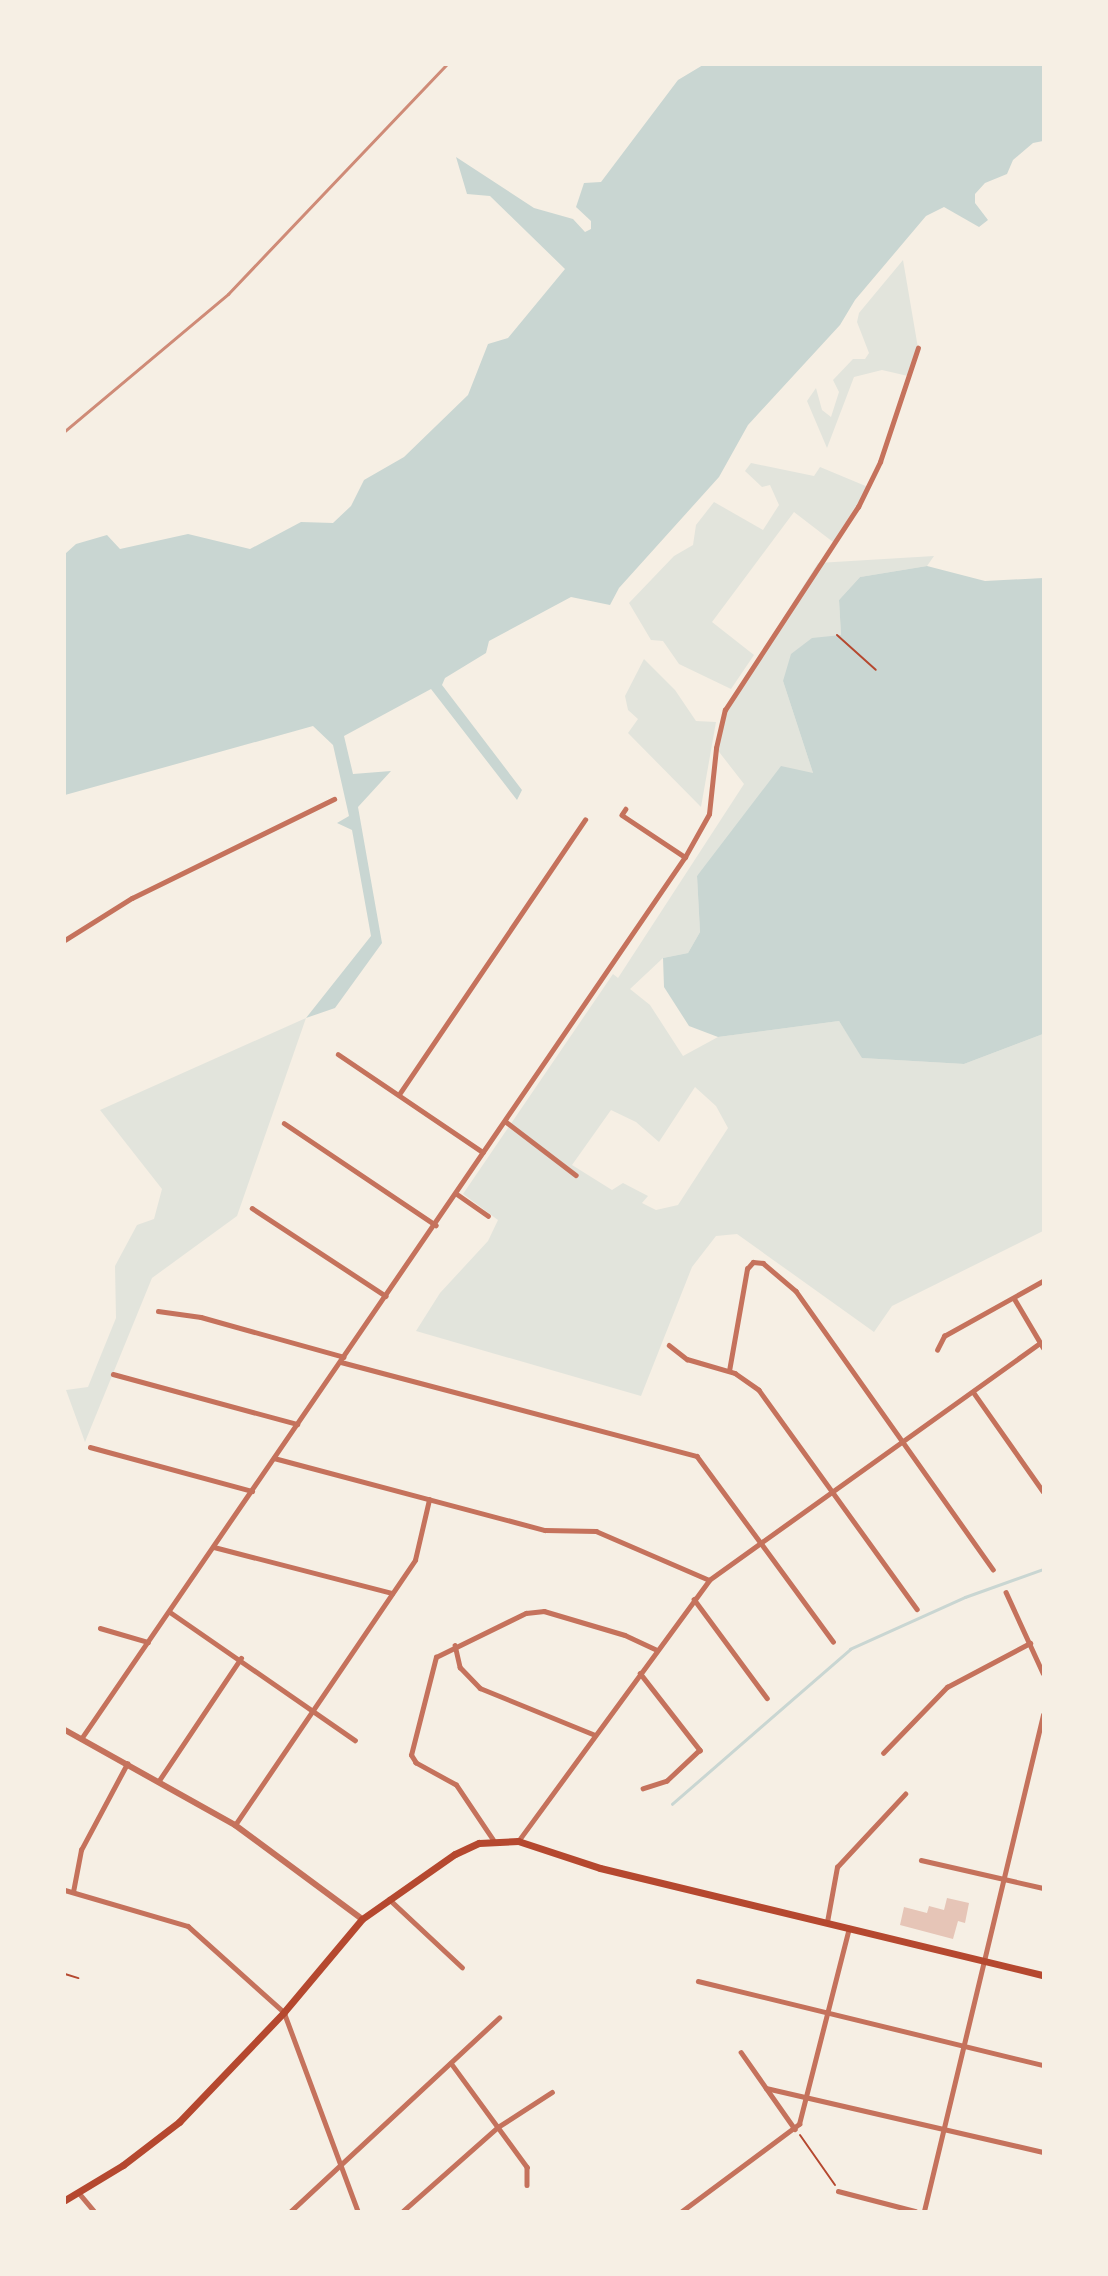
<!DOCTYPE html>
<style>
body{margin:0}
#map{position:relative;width:1108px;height:2276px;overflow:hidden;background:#f6efe4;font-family:Karla,sans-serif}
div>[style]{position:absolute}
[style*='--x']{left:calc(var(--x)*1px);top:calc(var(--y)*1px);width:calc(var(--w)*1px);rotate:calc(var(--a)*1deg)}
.green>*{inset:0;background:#e2e4dc}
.water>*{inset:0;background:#c9d6d2}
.stream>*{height:2.5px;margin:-1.25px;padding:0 1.25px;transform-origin:1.25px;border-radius:1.25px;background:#c9d6d2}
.building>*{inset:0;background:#e6c5b7}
.path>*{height:2px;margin:-1px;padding:0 1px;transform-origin:1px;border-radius:1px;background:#b5482f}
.minor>*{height:4.5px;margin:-2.25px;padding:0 2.25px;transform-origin:2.25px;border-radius:2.25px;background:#c5725c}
.tertiary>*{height:6px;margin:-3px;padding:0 3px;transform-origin:3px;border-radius:3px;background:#c5725c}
.primary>*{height:7px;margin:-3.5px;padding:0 3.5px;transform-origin:3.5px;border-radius:3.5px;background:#b5482f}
.rail>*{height:2.5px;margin:-1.25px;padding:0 1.25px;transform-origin:1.25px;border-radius:1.25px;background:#cf8b77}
span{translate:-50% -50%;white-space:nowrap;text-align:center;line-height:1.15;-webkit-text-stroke:6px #f6efe4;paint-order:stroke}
.frame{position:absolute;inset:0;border:66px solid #f6efe4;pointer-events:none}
</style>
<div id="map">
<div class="green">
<i style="clip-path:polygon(903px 260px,918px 348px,908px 376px,882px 370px,854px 377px,827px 448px,807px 401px,816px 388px,822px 410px,831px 417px,839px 392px,833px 380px,853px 359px,865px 359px,869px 353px,857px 322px,859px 313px)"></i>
<i style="clip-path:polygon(751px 463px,814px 476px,820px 467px,868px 487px,833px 542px,794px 512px,712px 622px,754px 655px,731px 689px,679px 664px,663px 641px,651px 640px,629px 603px,674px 556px,693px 545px,696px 525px,714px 502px,763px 530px,779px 505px,770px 485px,762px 487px,745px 471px)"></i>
<i style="clip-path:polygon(evenodd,934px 556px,927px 566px,860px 577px,839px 600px,841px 635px,783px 681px,813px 773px,697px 876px,700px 932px,688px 953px,663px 958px,630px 989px,650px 1005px,683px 1056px,718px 1037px,839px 1021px,863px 1058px,964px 1064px,1043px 1034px,1043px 1231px,892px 1306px,874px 1332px,737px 1234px,716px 1236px,692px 1267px,641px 1396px,416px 1331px,440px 1293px,488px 1241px,498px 1220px,463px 1194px,613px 974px,618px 978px,744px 784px,716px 748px,725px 710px,818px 563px,934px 556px,695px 1087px,716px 1106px,728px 1128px,678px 1205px,656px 1210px,642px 1203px,648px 1196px,623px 1183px,612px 1190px,572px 1165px,611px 1110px,636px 1122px,659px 1142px,695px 1087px)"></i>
<i style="clip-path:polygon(644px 659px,675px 690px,696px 721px,716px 722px,701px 807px,628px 733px,638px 719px,628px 710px,625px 696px)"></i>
<i style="clip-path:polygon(306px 1018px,237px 1216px,152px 1278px,85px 1442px,66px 1390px,88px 1387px,116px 1318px,115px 1266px,137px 1225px,154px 1219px,162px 1189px,100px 1110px)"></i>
</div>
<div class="water">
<i style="clip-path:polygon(703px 65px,1043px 65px,1043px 141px,1033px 143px,1013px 160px,1007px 174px,985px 183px,975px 194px,975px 203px,988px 220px,979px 227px,944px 207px,926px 216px,855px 300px,840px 325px,748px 425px,719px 477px,619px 588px,610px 605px,571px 597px,489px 641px,486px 653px,445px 678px,442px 685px,522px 790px,517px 800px,431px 689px,344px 736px,353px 774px,391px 771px,358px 807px,382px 943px,335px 1008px,306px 1018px,371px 936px,352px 830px,337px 823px,349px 816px,333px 745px,313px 726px,65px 795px,65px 554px,76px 544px,107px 535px,120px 549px,188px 534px,250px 549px,301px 522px,333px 523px,351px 506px,364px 480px,404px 457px,468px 395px,488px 344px,508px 338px,565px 269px,490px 196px,467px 194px,456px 157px,534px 208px,573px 219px,585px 232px,591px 229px,591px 221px,576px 207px,584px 183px,601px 182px,678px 80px)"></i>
<i style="clip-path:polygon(927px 566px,985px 581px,1043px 578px,1043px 1034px,964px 1064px,862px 1058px,839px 1021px,718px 1037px,689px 1026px,664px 987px,663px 958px,688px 953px,700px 932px,697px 876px,781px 766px,813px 773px,783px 681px,791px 654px,812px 638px,841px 635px,839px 600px,860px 577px)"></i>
</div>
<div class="stream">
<i style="--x:672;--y:1804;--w:236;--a:-41"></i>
<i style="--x:850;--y:1649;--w:126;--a:-24.3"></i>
<i style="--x:965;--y:1597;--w:83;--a:-19.7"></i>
</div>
<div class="building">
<i style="clip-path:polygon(947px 1898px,969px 1903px,965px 1923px,958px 1921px,953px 1939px,900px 1925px,904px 1907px,927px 1913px,929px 1906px,944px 1910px)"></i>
</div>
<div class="path">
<i style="--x:837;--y:635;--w:52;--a:41.9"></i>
<i style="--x:65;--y:1974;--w:14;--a:17"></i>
<i style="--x:800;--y:2135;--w:61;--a:55"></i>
</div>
<div class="minor">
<i style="--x:626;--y:809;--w:7;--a:124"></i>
<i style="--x:622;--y:815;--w:76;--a:33.7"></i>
<i style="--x:65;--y:940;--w:79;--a:-32.1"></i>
<i style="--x:132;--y:898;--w:225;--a:-26.1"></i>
<i style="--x:338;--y:1054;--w:175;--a:34.1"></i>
<i style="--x:400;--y:1093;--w:330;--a:-55.9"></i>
<i style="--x:505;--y:1121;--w:89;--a:37.3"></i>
<i style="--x:284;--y:1123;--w:183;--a:33.9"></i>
<i style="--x:457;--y:1194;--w:38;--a:35"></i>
<i style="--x:252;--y:1208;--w:160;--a:33.3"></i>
<i style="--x:1014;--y:1298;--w:57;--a:59.4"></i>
<i style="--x:158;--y:1311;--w:43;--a:7.9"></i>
<i style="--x:201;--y:1317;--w:148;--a:15.6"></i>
<i style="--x:669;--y:1345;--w:23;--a:38"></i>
<i style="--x:687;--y:1359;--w:50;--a:16.3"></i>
<i style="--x:735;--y:1373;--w:29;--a:35"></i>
<i style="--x:759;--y:1390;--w:270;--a:54.2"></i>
<i style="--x:937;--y:1350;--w:16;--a:-63"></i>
<i style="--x:944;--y:1336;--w:113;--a:-29.1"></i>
<i style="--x:341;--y:1362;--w:368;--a:14.8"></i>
<i style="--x:697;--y:1456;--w:230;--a:53.7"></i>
<i style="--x:729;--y:1371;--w:104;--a:-80"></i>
<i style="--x:747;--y:1269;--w:9;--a:-49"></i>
<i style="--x:753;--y:1262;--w:10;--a:6"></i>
<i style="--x:763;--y:1263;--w:43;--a:40.3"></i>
<i style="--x:796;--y:1291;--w:341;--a:54.7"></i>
<i style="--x:113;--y:1374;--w:191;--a:15.2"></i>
<i style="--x:974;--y:1393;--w:120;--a:54.9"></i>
<i style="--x:90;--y:1447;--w:168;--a:15.2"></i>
<i style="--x:274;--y:1458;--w:280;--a:14.9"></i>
<i style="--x:545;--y:1530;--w:51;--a:1.1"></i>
<i style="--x:596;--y:1531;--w:123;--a:23.4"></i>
<i style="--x:214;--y:1547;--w:184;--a:14.5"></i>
<i style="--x:1006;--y:1592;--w:89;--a:65.4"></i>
<i style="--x:694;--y:1599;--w:123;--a:53.6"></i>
<i style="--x:170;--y:1612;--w:225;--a:34.7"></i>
<i style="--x:100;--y:1628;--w:50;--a:16.3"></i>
<i style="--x:455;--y:1645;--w:23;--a:77"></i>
<i style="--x:460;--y:1667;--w:29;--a:46"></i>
<i style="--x:480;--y:1688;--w:124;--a:22.2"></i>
<i style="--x:640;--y:1673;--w:98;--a:52.1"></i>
<i style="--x:700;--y:1750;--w:45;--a:136.8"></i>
<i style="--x:667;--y:1781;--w:25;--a:162"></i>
<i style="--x:81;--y:1739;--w:1069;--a:-55.6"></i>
<i style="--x:685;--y:857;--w:49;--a:-60.8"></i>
<i style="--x:709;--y:814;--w:66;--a:-83.9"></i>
<i style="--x:716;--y:748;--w:39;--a:-77"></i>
<i style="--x:725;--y:710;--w:243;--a:-56.8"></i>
<i style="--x:858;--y:507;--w:50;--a:-63.9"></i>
<i style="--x:880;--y:462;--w:120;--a:-71.6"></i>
<i style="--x:883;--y:1753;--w:92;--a:-45.9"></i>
<i style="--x:947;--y:1687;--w:94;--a:-27.9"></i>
<i style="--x:158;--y:1782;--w:149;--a:-56.2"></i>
<i style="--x:235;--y:1825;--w:320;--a:-55.8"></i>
<i style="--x:415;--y:1560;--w:62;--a:-76.9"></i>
<i style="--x:493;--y:1840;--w:66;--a:-123.9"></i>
<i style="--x:456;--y:1785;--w:46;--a:-151.2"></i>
<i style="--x:416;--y:1763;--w:9;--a:-122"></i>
<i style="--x:411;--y:1755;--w:101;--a:-75.7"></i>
<i style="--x:436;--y:1657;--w:100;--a:-26.1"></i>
<i style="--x:526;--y:1613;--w:18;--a:-6"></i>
<i style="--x:544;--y:1611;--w:84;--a:16.5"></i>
<i style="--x:625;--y:1635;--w:35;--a:25"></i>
<i style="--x:519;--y:1840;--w:322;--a:-53.8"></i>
<i style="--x:709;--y:1580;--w:406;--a:-35.6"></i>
<i style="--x:921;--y:1860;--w:125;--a:12.9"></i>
<i style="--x:65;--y:1890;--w:128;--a:16.3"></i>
<i style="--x:188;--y:1926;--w:129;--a:41.9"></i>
<i style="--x:284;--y:2012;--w:212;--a:69.6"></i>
<i style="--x:73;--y:1892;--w:43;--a:-79.2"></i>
<i style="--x:81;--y:1850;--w:98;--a:-61.9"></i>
<i style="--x:389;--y:1899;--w:100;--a:43"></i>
<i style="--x:827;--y:1922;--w:56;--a:-79.7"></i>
<i style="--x:837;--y:1867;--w:100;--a:-47"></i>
<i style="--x:698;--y:1981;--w:355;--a:13.7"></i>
<i style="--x:741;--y:2052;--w:94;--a:55"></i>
<i style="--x:451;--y:2063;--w:129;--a:53.8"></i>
<i style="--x:527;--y:2167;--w:18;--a:90"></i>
<i style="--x:766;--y:2088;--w:284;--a:13"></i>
<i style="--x:838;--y:2191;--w:80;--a:14.6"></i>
<i style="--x:79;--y:2193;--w:23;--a:50"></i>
<i style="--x:291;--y:2211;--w:284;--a:-42.9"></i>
<i style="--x:403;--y:2211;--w:127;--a:-41.5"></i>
<i style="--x:498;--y:2127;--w:64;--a:-32.9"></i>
<i style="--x:682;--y:2211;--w:146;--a:-36.6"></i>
<i style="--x:799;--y:2124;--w:202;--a:-75.7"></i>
<i style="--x:924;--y:2211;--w:510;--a:-76.51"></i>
</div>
<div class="tertiary">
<i style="--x:65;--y:1730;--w:195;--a:29.2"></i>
<i style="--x:235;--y:1825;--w:158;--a:36.5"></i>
</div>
<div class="primary">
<i style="--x:65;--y:2200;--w:68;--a:-31.1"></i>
<i style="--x:123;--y:2165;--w:71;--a:-37.5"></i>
<i style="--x:179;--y:2122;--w:152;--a:-46.3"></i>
<i style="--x:284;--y:2012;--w:121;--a:-50"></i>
<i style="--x:362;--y:1919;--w:113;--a:-35"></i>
<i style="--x:455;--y:1854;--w:26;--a:-25"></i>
<i style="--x:479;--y:1843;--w:39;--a:-3"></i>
<i style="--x:518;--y:1841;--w:86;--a:18.2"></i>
<i style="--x:600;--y:1868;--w:456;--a:13.6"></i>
</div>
<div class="rail">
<i style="--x:65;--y:431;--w:213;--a:-40"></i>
<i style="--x:228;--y:294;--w:316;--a:-46.4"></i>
</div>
<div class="frame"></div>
</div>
